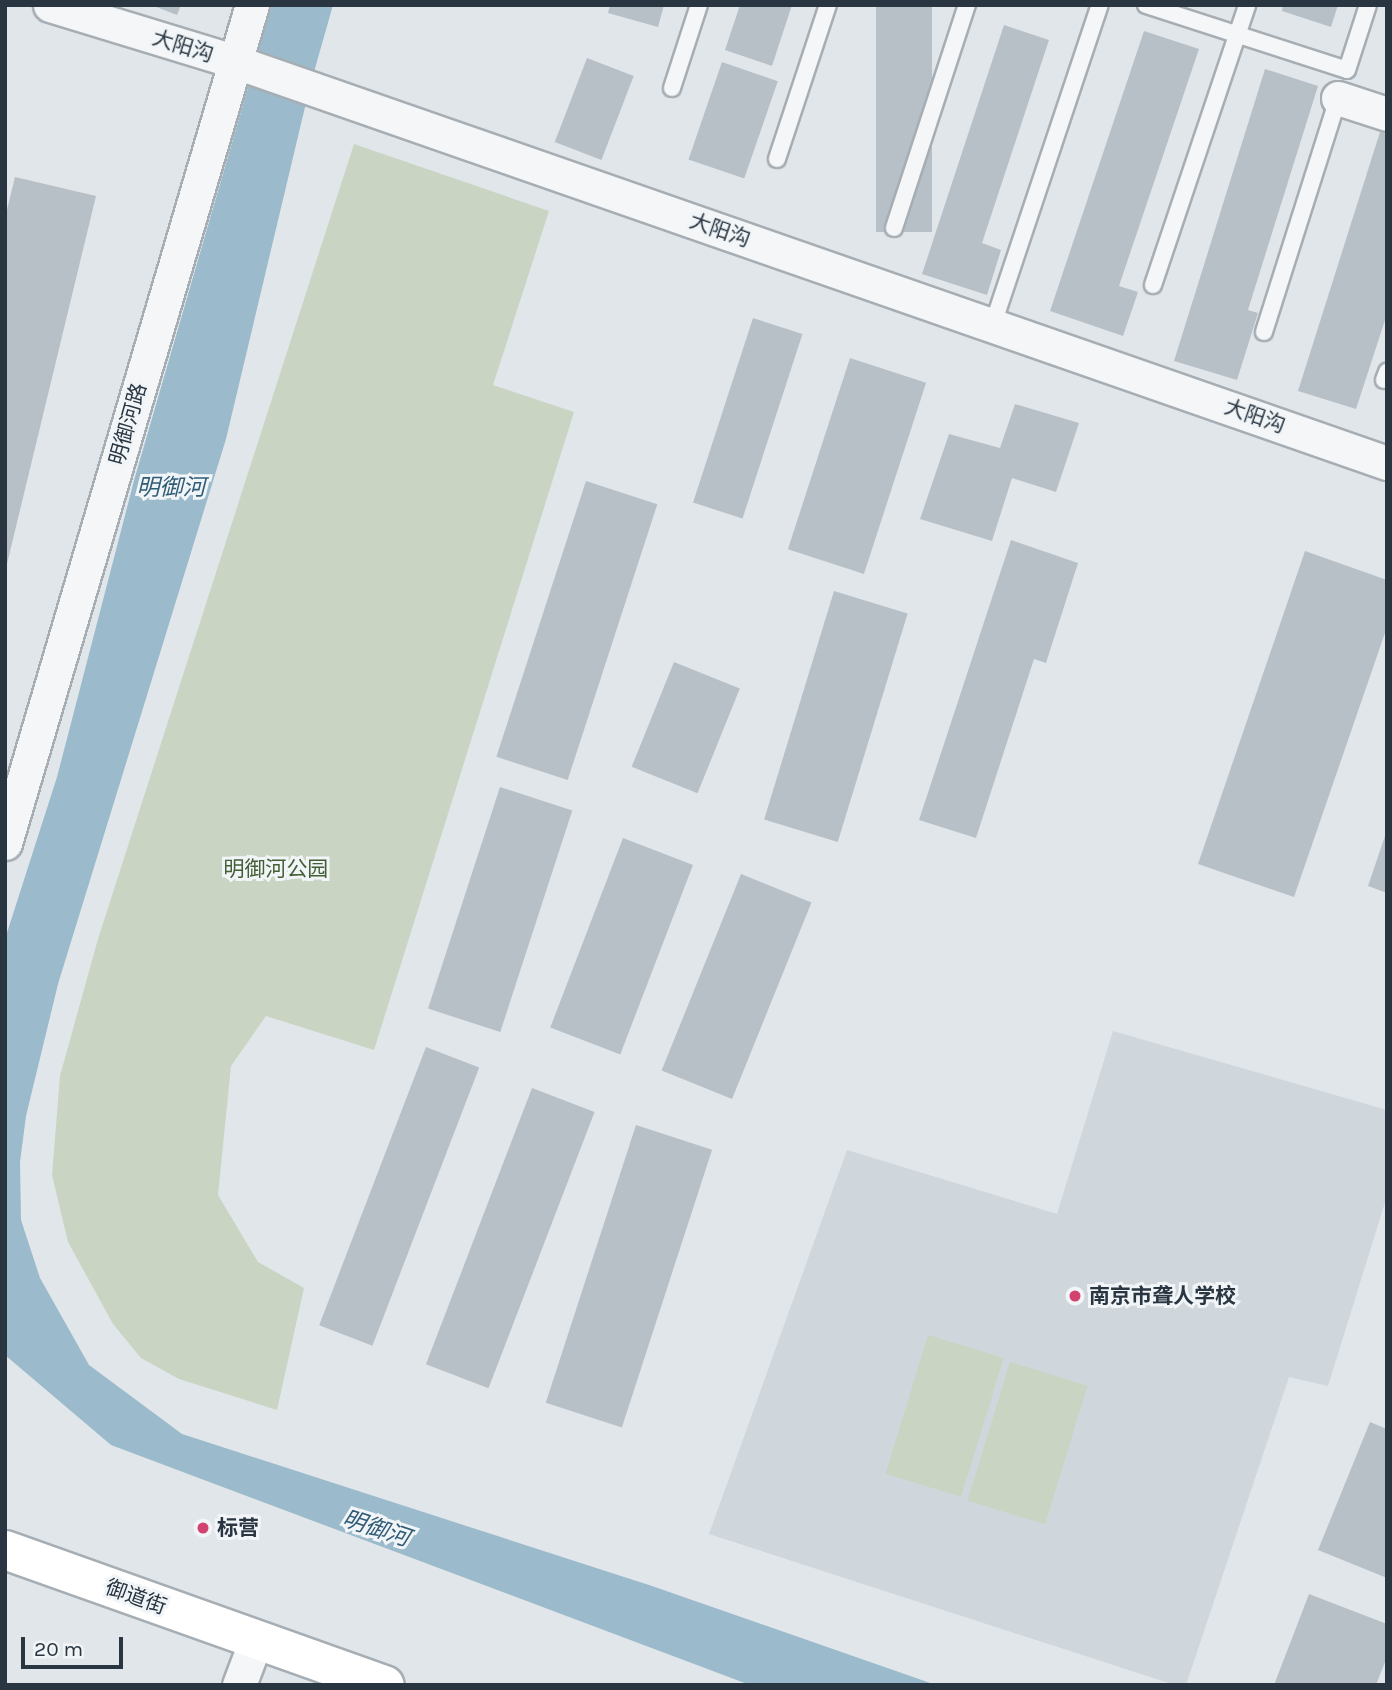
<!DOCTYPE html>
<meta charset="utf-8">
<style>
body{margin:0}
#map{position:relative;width:1392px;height:1690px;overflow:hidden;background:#e1e6ea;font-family:Karla,"Noto Sans SC",sans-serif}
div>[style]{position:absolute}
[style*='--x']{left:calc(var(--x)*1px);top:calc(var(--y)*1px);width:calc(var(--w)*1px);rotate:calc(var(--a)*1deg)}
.built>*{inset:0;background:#cfd6dc}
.green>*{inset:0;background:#cad4c2;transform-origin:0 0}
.water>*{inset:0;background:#9bbacb}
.building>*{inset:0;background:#b8c0c7;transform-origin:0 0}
.roads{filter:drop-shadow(2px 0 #a6aeb4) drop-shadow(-2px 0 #a6aeb4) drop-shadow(0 2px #a6aeb4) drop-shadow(0 -2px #a6aeb4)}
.service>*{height:16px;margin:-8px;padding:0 8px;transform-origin:8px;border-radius:8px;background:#f4f6f8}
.minor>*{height:33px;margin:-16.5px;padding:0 16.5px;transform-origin:16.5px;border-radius:16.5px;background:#f4f6f8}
.primary>*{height:38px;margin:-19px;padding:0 19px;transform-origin:19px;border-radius:19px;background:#fff}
.dots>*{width:19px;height:19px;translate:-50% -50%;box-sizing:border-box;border:4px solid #f1f5f7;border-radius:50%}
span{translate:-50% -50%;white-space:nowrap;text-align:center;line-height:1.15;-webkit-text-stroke:6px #f1f5f7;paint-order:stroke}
.street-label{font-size:21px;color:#293642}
.park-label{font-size:21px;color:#445f36}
.poi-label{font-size:21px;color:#293642;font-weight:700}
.left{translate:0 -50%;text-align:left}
.water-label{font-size:23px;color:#315c78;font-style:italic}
.frame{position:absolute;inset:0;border:7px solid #293642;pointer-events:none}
.scale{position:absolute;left:21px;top:1637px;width:102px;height:32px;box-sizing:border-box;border:4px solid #293642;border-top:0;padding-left:9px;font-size:21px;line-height:24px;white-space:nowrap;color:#293642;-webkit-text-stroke:5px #f1f5f7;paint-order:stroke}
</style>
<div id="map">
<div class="built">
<i style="clip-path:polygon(1113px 1031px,1387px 1110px,1387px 1196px,1328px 1386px,1289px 1377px,1186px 1685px,1175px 1685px,709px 1534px,847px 1150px,1057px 1214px)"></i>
</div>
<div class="green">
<i style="clip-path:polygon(354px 144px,549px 211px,493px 385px,574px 412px,374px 1050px,266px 1016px,231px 1066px,218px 1195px,258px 1262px,304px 1288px,277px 1410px,179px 1379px,141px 1358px,113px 1324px,68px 1242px,52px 1175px,60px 1076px,98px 939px)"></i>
<i style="left:928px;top:1335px;width:79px;height:145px;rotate:17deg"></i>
<i style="left:1010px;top:1362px;width:81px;height:145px;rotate:17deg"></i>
</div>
<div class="water">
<i style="clip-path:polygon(272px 5px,333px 5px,310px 86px,226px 439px,58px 984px,26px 1116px,20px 1162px,21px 1220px,40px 1278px,89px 1365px,182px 1434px,652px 1586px,936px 1685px,750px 1685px,111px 1445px,5px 1355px,5px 939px,57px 777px,135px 477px)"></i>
</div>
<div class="building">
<i style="clip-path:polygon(151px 5px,181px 5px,177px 15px)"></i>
<i style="clip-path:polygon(610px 5px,664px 5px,658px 27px,608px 13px)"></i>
<i style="clip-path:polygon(740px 5px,792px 5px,772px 66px,725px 50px)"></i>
<i style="left:876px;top:5px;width:56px;height:227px"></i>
<i style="clip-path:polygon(1283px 5px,1338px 5px,1331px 27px,1282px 11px)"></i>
<i style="clip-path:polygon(1004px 25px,1049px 40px,982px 243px,1001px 250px,987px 295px,922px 274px)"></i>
<i style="clip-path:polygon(1144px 31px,1199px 49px,1119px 286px,1138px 292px,1123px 336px,1050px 311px)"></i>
<i style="left:587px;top:58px;width:50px;height:90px;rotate:21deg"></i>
<i style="left:722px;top:62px;width:59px;height:103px;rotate:19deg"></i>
<i style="clip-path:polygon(1265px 69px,1318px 86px,1248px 310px,1258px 313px,1237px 380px,1174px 361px)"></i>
<i style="clip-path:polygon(1380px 132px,1387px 134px,1387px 314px,1356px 409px,1298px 391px)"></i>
<i style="clip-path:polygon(15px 177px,96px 196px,6px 568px,5px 218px)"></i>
<i style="left:753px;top:318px;width:52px;height:194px;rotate:18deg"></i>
<i style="left:850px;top:358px;width:80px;height:201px;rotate:18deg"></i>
<i style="clip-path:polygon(1015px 404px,1079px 423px,1056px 492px,1012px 478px,992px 541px,920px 519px,949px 434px,1000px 448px)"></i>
<i style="left:586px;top:481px;width:75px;height:290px;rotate:18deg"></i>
<i style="clip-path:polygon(1011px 540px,1078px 563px,1046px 663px,1034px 659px,976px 838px,919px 820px)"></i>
<i style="clip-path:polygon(1305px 551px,1387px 580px,1387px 627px,1294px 897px,1198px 864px)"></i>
<i style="left:834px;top:591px;width:77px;height:239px;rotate:17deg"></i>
<i style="left:674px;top:662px;width:71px;height:113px;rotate:22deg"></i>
<i style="left:500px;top:787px;width:76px;height:233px;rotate:18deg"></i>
<i style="clip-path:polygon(1386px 833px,1387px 833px,1387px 893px,1368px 886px)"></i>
<i style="left:623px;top:838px;width:75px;height:203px;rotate:21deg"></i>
<i style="left:741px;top:874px;width:76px;height:212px;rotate:22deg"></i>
<i style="left:426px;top:1047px;width:57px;height:298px;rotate:21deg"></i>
<i style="left:532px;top:1088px;width:67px;height:296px;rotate:21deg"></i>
<i style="left:636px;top:1125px;width:80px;height:292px;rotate:18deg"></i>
<i style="clip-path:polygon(1370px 1422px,1387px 1429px,1387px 1578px,1318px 1550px)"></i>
<i style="clip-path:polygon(1309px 1594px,1387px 1624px,1387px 1657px,1376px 1685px,1274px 1685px)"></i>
</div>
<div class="roads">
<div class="service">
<i style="--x:1146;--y:5;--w:211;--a:17.9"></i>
<i style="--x:1347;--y:70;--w:68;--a:-72.1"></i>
<i style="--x:672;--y:88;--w:87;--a:-72"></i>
<i style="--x:777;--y:159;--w:162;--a:-71.7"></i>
<i style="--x:894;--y:228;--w:235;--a:-71.9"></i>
<i style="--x:1153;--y:285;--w:295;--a:-71.4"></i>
<i style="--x:993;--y:324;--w:336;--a:-71.5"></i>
<i style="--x:1264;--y:332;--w:249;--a:-72.4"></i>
<i style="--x:1384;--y:380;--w:9;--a:-69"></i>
</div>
<div class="minor">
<i style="--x:50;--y:5;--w:195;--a:17"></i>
<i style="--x:236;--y:62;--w:1219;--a:19.21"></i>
<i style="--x:1338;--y:98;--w:52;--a:18.1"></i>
<i style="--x:5;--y:843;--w:874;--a:-73.58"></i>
<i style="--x:239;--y:1685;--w:48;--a:-69.3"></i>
</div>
<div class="primary">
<i style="--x:5;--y:1550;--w:403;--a:19.6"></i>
</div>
</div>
<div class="dots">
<i style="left:1075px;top:1296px;background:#d24370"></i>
<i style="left:203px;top:1528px;background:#d24370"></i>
</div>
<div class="street-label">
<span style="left:183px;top:46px;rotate:17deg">大阳沟</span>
<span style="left:720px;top:230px;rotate:19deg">大阳沟</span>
<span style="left:1255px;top:416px;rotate:19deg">大阳沟</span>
<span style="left:128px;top:424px;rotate:-74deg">明御河路</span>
<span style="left:136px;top:1597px;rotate:20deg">御道街</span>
</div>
<div class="park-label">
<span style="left:276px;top:869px">明御河公园</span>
</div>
<div class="poi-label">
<span class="left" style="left:1089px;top:1296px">南京市聋人学校</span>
<span class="left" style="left:217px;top:1528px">标营</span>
</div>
<div class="water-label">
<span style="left:171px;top:488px">明御河</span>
<span style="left:376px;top:1529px;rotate:18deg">明御河</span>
</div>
<div class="frame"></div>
<div class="scale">20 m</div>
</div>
